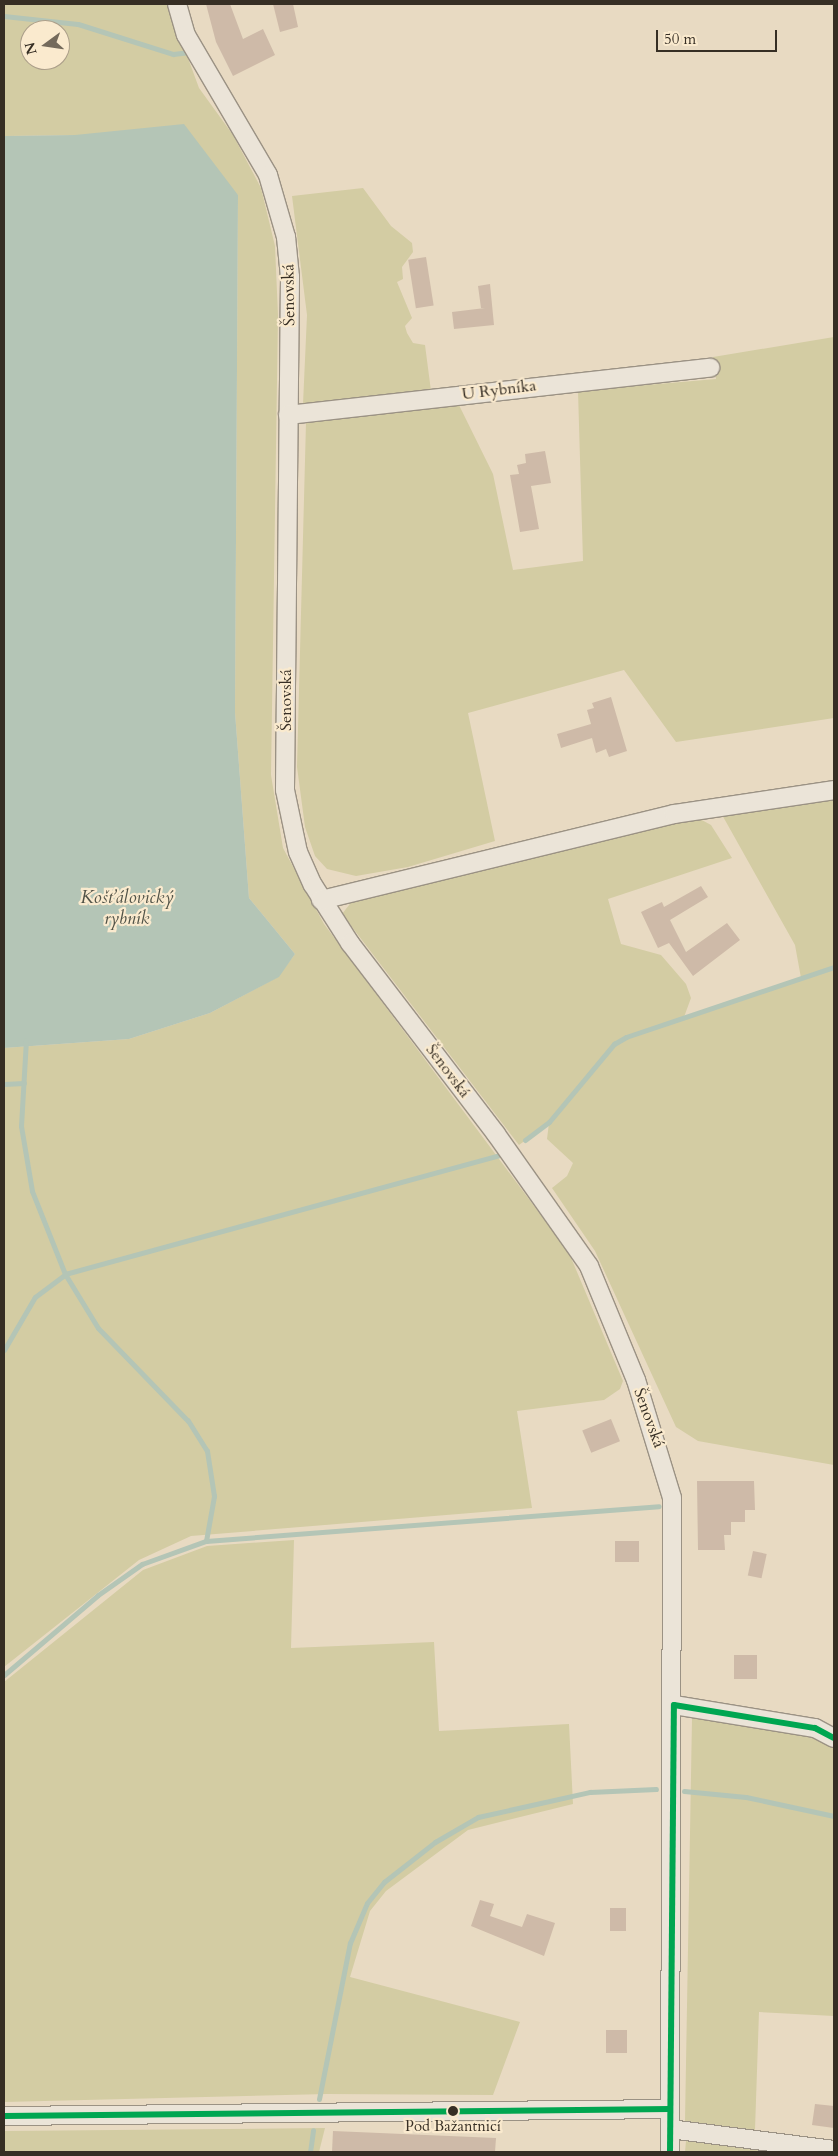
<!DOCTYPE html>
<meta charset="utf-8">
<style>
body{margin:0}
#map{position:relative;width:838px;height:2156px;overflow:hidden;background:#e8dac2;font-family:Cardo,serif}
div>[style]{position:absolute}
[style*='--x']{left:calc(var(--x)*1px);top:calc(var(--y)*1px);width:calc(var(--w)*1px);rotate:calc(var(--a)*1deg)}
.green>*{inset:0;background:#d3cca3}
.water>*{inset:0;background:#b4c5b6}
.stream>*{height:5px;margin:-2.5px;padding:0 2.5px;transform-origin:2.5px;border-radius:2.5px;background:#b4c5b6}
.building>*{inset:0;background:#cebaa8;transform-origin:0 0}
.roads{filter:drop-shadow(1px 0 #9b9284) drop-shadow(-1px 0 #9b9284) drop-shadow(0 1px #9b9284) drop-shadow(0 -1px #9b9284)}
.minor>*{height:18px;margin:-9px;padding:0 9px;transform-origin:9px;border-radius:9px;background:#ebe4d8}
.bus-1>*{height:6px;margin:-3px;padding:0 3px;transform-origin:3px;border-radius:3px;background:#00a651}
.dots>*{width:14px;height:14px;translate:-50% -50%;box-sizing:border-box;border:2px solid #faeace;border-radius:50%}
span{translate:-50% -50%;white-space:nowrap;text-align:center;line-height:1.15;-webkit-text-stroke:4.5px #faeace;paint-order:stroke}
.bus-label{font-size:15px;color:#362e24}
.street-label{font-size:16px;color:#362e24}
.water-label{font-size:18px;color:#505247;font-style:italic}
.frame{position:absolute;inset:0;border:5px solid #362e24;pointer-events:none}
.north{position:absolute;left:20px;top:20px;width:50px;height:50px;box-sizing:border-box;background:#faeace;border:1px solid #ac9f8a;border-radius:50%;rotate:256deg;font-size:14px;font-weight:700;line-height:20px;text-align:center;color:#362e24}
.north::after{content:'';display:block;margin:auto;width:18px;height:22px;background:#746a5b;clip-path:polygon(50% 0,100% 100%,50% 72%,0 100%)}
.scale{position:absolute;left:656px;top:30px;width:121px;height:22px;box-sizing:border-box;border:2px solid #362e24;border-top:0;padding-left:6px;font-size:15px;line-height:18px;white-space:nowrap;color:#362e24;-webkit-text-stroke:4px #faeace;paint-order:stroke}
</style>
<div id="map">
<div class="green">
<i style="clip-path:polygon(evenodd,4px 4px,168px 4px,199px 88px,233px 135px,261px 188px,275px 246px,278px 315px,271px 775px,283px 848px,324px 924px,569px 1253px,623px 1381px,620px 1389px,604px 1400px,517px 1411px,532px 1508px,191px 1536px,139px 1560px,4px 1667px,4px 1048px,129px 1039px,210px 1013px,278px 977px,295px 954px,249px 898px,235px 712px,238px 195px,75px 135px,4px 136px,4px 4px,30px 30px,60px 30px,60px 60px,30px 60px,30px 30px)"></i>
<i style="clip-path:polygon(363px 188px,391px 226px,412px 243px,413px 252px,402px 267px,403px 279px,397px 282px,412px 318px,405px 326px,407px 333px,413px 343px,425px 345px,431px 391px,303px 404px,307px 315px,292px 196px)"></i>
<i style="clip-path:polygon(834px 337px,834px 718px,676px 742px,624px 670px,468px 713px,495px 841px,408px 867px,356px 876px,327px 869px,315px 856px,305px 827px,297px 767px,306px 422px,456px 399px,493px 474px,513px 570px,583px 561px,578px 391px,716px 379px,713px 357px)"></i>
<i style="clip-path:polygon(834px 795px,834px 1465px,698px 1441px,676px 1427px,595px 1251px,552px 1188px,567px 1176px,573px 1163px,547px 1139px,549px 1123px,519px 1145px,342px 914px,353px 900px,688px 816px,700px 819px,711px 825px,732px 858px,608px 899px,621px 944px,661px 955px,686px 984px,691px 998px,684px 1017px,801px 978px,795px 945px,721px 813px)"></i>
<i style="clip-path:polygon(294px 1540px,291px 1648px,434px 1642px,439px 1731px,569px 1724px,573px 1804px,468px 1830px,386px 1891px,370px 1911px,350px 1977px,520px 2022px,493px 2095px,327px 2094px,4px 2102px,4px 1682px,143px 1570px,207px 1546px)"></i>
<i style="clip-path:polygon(692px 1718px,813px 1736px,834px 1748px,834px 2016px,759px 2012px,755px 2130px,685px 2121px)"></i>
<i style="clip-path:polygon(325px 2128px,319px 2152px,4px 2152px,4px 2131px)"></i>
<i style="clip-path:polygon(686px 2141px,755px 2150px,776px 2152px,685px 2152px)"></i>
</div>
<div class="water">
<i style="clip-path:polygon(184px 124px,238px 195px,235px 712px,249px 898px,295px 954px,279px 977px,210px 1013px,129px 1039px,4px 1048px,4px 136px,75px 135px)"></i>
</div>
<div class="stream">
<i style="--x:4;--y:16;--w:74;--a:6.2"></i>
<i style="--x:78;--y:24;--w:100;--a:17.5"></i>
<i style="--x:173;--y:54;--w:17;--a:-7"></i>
<i style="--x:4;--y:1084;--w:20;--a:-3"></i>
<i style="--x:525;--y:1140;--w:30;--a:-37"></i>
<i style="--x:549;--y:1122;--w:102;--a:-50.2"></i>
<i style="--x:614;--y:1044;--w:14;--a:-30"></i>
<i style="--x:626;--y:1037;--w:219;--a:-18.6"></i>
<i style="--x:4;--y:1350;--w:61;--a:-59.7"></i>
<i style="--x:35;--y:1297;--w:38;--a:-37"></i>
<i style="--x:65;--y:1274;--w:457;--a:-15.3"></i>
<i style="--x:206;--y:1541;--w:454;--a:-4.4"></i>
<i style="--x:4;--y:1675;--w:123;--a:-40.4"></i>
<i style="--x:98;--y:1595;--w:54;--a:-35.2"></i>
<i style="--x:142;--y:1564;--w:68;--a:-19.8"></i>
<i style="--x:206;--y:1541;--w:46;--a:-79.9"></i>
<i style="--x:214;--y:1496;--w:46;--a:-98.8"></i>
<i style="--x:207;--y:1451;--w:36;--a:-122"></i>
<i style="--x:188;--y:1421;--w:129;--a:-134.1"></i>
<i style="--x:98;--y:1328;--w:63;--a:-121.4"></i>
<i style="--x:65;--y:1274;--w:89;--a:-111.7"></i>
<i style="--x:32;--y:1191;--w:66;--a:-99.6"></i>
<i style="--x:21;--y:1126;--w:86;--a:-86.7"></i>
<i style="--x:684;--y:1791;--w:62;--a:5.5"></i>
<i style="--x:746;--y:1797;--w:90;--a:12.2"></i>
<i style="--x:319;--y:2099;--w:159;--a:-78.8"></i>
<i style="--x:350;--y:1943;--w:43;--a:-67"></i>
<i style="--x:367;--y:1903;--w:27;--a:-51"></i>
<i style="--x:384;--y:1882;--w:65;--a:-38.1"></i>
<i style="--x:435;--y:1842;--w:50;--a:-30.2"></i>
<i style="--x:478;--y:1817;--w:115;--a:-12.6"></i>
<i style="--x:590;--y:1792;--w:66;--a:-2.6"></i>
<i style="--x:310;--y:2152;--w:22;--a:-82"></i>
</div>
<div class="building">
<i style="clip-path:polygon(206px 4px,230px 4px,243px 39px,263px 29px,275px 55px,233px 76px,216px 42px)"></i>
<i style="clip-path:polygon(273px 4px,293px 4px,298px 27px,280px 32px)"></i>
<i style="left:426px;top:257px;width:49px;height:18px;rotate:81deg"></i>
<i style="clip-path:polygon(490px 284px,494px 325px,454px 329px,452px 312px,485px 308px,481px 308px,478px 286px)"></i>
<i style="clip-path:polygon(545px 451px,551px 483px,531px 486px,539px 529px,520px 532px,510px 475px,519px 474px,517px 465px,526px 463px,525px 454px)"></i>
<i style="clip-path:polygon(611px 697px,627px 751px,609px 757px,606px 749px,596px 753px,592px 738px,561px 748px,557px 734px,591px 724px,587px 710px,594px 708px,592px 703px)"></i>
<i style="clip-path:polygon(701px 886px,708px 897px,670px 920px,686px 952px,727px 923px,740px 940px,693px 976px,669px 943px,658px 948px,641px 912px,662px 902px,664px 907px)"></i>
<i style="left:611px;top:1419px;width:24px;height:31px;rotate:68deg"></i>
<i style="clip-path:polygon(697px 1481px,754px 1481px,755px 1510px,745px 1510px,745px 1522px,731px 1522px,731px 1535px,724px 1535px,725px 1550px,698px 1550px)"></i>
<i style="left:639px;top:1541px;width:21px;height:24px;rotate:90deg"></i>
<i style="left:753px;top:1551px;width:14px;height:25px;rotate:12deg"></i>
<i style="left:734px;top:1655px;width:23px;height:24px"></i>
<i style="clip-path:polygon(480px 1900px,494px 1904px,490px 1916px,522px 1927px,527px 1914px,555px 1923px,544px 1956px,471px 1926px)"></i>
<i style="left:610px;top:1908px;width:16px;height:23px"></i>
<i style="left:606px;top:2030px;width:21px;height:23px"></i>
<i style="clip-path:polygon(815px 2104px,834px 2106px,834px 2128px,812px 2125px)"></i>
<i style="clip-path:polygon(333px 2131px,496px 2138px,495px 2152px,332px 2152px)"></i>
</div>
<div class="roads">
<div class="minor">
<i style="--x:177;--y:4;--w:32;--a:74"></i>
<i style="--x:186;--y:35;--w:162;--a:59.6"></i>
<i style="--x:268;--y:175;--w:65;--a:73.8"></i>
<i style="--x:286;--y:237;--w:40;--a:84.3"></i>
<i style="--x:290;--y:277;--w:513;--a:90.56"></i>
<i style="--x:285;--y:790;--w:63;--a:78.2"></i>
<i style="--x:298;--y:852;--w:36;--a:66"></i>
<i style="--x:313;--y:885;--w:69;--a:57.5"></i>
<i style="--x:350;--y:943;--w:240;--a:52.6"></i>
<i style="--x:496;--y:1134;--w:161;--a:54.8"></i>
<i style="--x:589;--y:1266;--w:123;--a:67.6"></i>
<i style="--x:636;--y:1380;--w:123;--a:73"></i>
<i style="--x:672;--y:1498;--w:654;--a:90.18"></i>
<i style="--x:288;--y:415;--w:425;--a:-6.4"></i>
<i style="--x:321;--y:900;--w:363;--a:-13.7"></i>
<i style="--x:674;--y:814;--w:162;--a:-8.5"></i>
<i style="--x:674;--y:1705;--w:143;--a:9.3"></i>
<i style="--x:815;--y:1728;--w:21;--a:28"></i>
<i style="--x:4;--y:2116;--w:666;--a:-0.6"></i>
<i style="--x:670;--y:2129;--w:165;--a:7.3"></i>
</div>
</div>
<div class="bus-1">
<i style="--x:674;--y:1705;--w:143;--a:9.3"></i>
<i style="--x:815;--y:1728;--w:21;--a:28"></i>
<i style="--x:4;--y:2116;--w:666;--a:-0.6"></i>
<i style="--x:670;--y:2152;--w:447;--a:-89.5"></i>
</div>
<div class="dots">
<i style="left:453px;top:2111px;background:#362e24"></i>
</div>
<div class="bus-label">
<span style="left:453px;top:2127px">Pod Bažantnicí</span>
</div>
<div class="street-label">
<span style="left:289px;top:295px;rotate:-91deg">Šenovská</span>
<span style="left:499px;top:390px;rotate:-7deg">U Rybníka</span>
<span style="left:286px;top:700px;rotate:-90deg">Šenovská</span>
<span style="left:448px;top:1071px;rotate:53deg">Šenovská</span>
<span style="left:649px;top:1418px;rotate:70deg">Šenovská</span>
</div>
<div class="water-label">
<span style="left:127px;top:909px">Košťálovický<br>rybník</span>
</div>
<div class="frame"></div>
<div class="north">N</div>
<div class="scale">50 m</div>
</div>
